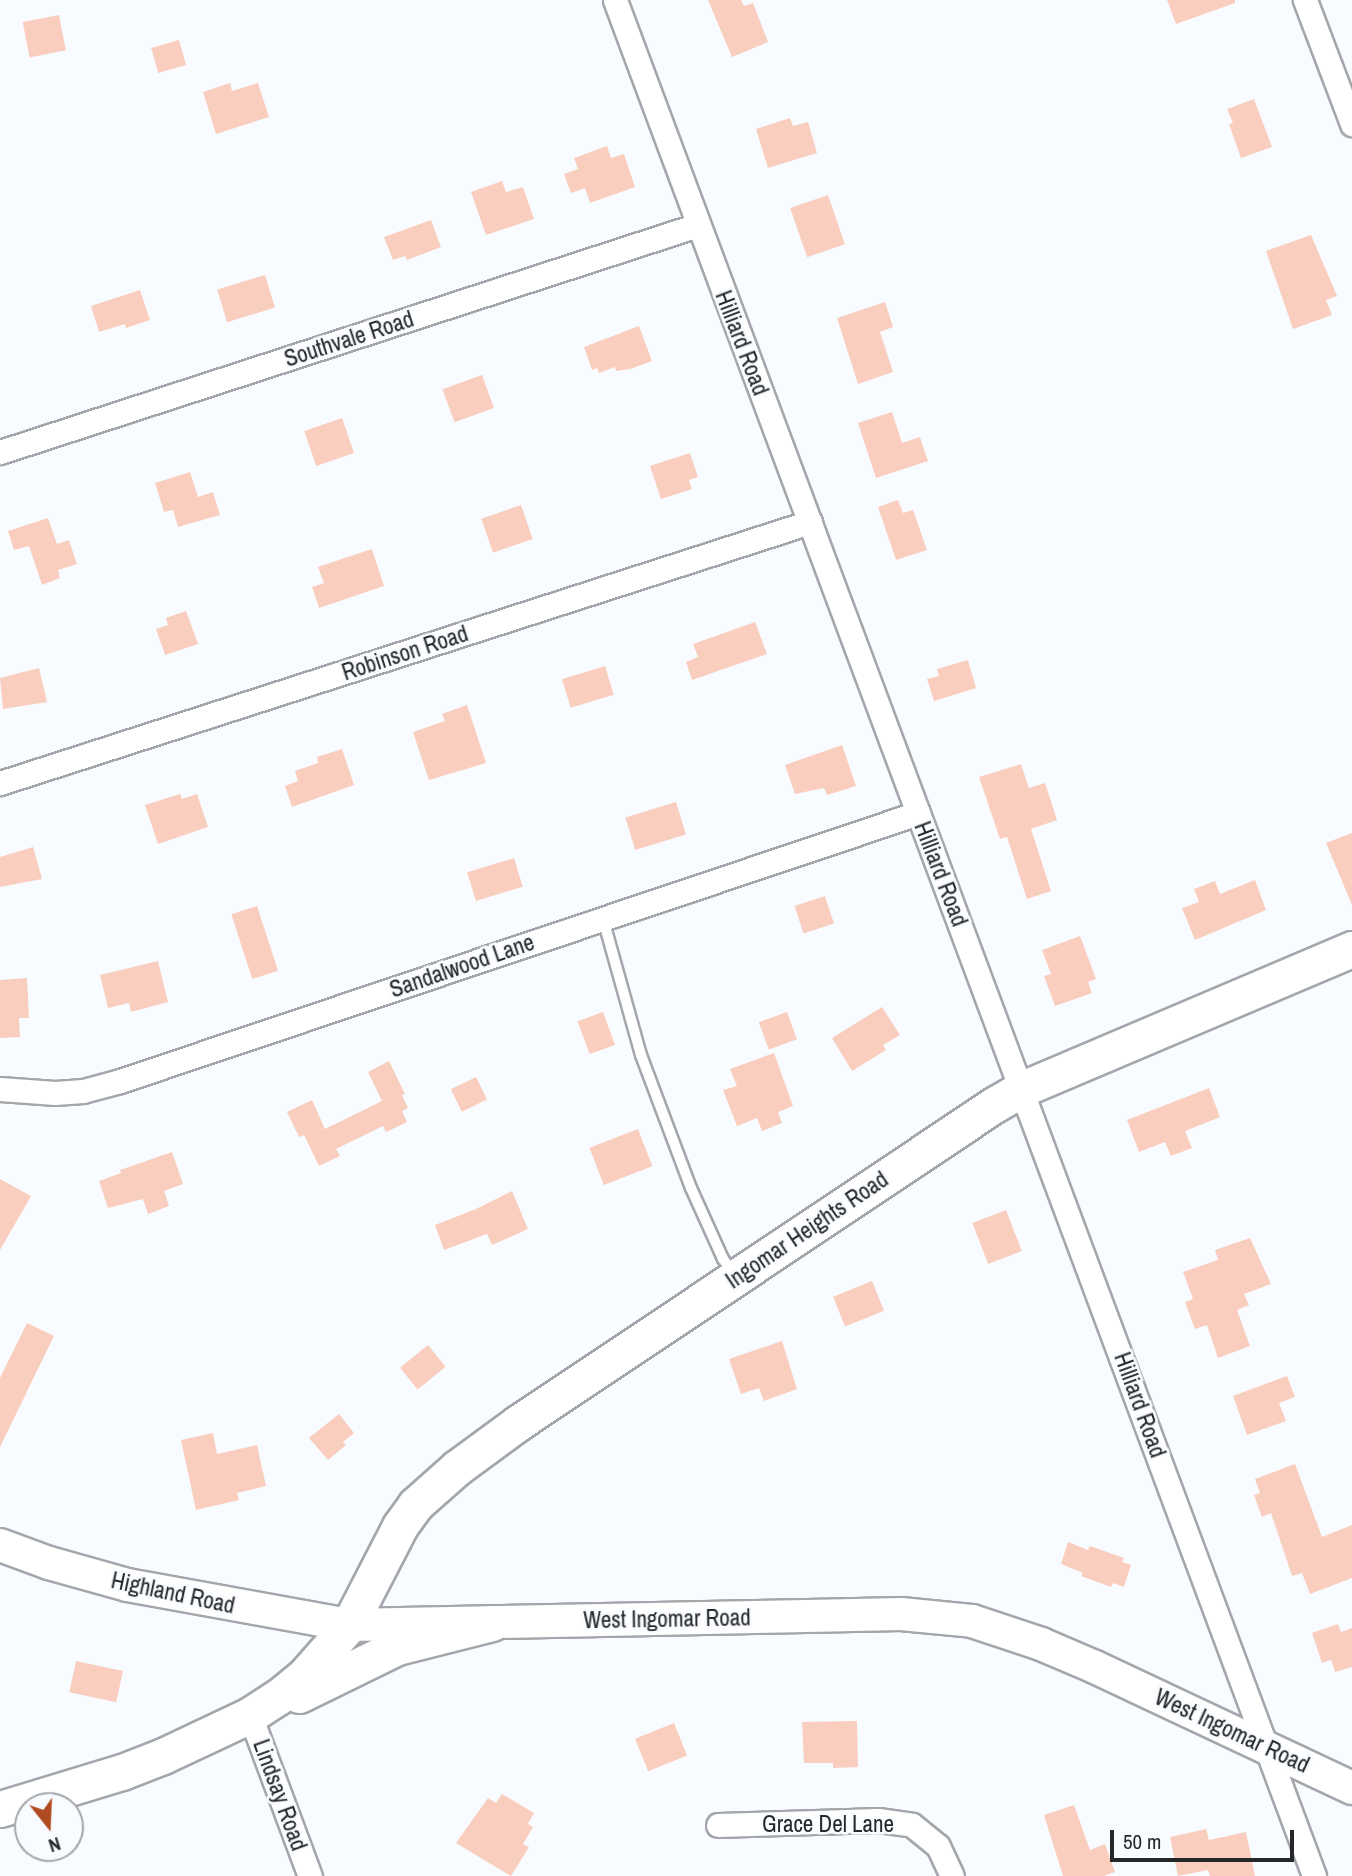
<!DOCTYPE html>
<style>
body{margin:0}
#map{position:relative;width:1352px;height:1876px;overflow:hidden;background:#f8fbff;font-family:"Archivo Narrow",sans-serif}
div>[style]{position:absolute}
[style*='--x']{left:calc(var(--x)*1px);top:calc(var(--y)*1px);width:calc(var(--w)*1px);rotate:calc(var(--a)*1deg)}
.building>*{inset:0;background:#facebe;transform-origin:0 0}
.roads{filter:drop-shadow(2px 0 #a3a7ab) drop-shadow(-2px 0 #a3a7ab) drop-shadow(0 2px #a3a7ab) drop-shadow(0 -2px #a3a7ab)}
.lane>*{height:10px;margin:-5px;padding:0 5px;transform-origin:5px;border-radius:5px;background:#fff}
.street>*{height:23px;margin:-11.5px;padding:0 11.5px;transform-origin:11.5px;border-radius:11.5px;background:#fff}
.secondary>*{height:32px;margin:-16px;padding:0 16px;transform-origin:16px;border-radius:16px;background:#fff}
.primary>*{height:35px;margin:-17.5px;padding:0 17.5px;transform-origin:17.5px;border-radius:17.5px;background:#fff}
span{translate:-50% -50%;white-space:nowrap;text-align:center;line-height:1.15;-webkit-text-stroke:5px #f8fbff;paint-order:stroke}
.street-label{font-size:23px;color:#252728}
.north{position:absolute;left:14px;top:1792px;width:70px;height:70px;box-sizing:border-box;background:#f8fbff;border:2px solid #a4a6a9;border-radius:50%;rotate:162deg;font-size:19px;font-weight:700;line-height:28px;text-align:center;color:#252728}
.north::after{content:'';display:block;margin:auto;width:24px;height:32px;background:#b04a20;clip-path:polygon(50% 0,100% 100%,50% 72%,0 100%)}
.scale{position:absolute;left:1110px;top:1830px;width:184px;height:32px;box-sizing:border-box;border:4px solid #252728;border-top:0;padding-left:9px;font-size:21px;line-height:24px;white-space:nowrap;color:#252728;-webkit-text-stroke:5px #f8fbff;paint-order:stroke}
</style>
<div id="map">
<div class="building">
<i style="clip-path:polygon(708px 0,741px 0,744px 6px,753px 3px,768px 42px,732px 57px)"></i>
<i style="clip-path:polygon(1167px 0,1235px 0,1235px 3px,1176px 24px)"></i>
<i style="left:59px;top:15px;width:36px;height:37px;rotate:79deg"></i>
<i style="left:179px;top:40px;width:26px;height:29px;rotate:74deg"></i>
<i style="clip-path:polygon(230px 83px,232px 91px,258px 83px,269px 117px,216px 134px,203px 92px)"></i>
<i style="clip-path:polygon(1254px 99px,1272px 147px,1241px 158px,1229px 124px,1233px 123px,1227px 109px)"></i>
<i style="clip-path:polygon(790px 118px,793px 126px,808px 122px,817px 153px,768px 168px,756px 129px)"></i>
<i style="clip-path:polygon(607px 146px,611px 158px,624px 154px,635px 187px,590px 203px,585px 188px,571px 193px,564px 174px,578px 169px,574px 158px)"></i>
<i style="clip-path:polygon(502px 181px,506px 192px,523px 187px,534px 219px,486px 235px,471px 192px)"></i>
<i style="left:828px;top:195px;width:52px;height:40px;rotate:71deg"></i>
<i style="clip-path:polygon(431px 220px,441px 247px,407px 260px,405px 256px,393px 260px,384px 237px)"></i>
<i style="clip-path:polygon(1311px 235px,1337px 296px,1326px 300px,1332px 315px,1293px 329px,1266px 251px)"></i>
<i style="left:265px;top:275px;width:34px;height:50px;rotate:73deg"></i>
<i style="clip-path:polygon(140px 290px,150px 320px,126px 328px,125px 324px,99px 332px,91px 306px)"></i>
<i style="clip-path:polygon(885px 302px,893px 327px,880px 332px,893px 372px,858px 384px,837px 318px)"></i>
<i style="clip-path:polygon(639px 326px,652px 361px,630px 369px,616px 371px,615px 367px,599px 373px,597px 368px,592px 370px,584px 347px)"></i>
<i style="left:482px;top:375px;width:35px;height:42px;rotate:70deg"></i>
<i style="clip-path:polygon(892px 412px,902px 443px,920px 437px,928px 461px,876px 478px,858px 423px)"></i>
<i style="left:342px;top:418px;width:37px;height:40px;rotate:71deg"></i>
<i style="clip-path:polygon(690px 453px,698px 477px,689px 480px,692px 489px,661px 499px,650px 466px)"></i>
<i style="clip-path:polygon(190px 472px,198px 497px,213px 492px,220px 515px,178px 527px,173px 510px,164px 512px,155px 483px)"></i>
<i style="clip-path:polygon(898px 500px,903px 513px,913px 510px,927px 550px,896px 560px,878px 507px)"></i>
<i style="left:521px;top:505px;width:36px;height:42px;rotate:71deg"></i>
<i style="clip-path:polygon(48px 518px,57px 544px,69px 540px,77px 564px,58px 570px,60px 578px,42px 585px,29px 546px,14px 550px,8px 531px)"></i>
<i style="clip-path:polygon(372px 549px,384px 586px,319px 608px,312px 587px,324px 583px,318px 567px)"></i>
<i style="clip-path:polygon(186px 611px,198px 644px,165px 655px,156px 629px,168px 625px,166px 618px)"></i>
<i style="clip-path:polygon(755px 622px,767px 654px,692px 680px,686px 662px,698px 657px,693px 644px)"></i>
<i style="clip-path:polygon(968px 660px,976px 688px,934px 701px,927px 679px,939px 676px,937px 669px)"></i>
<i style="left:605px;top:666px;width:30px;height:45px;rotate:73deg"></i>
<i style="clip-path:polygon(39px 668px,47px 702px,3px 709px,0 678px)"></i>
<i style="clip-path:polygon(467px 705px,486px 763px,429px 780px,413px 732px,445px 721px,442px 714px)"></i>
<i style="clip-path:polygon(842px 745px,856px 786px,827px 795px,824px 788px,795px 794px,785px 765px)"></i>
<i style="clip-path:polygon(342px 749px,354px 785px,292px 807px,285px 786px,298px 781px,295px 771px,318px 763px,317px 757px)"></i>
<i style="clip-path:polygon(1021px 764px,1029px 788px,1045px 783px,1057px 820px,1031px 829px,1051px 891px,1027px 899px,1007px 837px,1000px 839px,979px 777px)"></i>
<i style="clip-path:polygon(180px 794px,182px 799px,197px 794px,208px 827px,158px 844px,145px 805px)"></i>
<i style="left:676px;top:802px;width:34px;height:53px;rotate:73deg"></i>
<i style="clip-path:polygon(1352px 833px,1352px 905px,1326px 843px)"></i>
<i style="clip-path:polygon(33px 847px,42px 879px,0 887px,0 857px)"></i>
<i style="left:514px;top:858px;width:30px;height:49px;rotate:73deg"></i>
<i style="clip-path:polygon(1255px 880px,1266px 910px,1195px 940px,1182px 908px,1199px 902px,1194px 889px,1215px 881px,1220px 894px)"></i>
<i style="left:825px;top:896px;width:29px;height:32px;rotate:72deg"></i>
<i style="left:257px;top:906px;width:68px;height:27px;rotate:72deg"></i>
<i style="clip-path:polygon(1080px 936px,1096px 979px,1088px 982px,1092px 993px,1055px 1006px,1044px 976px,1051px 974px,1042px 950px)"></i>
<i style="clip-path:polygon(158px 961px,168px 1002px,131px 1012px,129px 1003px,108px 1008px,100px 975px)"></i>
<i style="clip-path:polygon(27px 978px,29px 1018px,19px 1018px,20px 1037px,0 1038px,0 980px)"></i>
<i style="clip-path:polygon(882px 1007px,900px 1035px,883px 1045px,886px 1050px,852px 1071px,832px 1038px)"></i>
<i style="left:603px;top:1012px;width:35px;height:27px;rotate:70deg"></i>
<i style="left:787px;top:1012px;width:29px;height:30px;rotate:70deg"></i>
<i style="clip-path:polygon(774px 1053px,793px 1106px,778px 1112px,782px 1123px,762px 1131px,757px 1118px,737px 1126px,723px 1090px,737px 1086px,730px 1069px)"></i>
<i style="clip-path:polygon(389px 1061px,405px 1094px,402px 1095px,408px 1108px,402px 1111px,407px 1122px,386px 1132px,383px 1126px,336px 1149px,340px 1156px,319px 1166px,304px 1135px,299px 1137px,287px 1112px,312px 1100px,325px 1129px,382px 1101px,368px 1072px)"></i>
<i style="left:476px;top:1077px;width:25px;height:28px;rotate:64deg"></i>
<i style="clip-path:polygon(1209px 1088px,1220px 1117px,1185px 1131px,1192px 1148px,1171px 1156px,1165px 1142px,1139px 1152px,1127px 1120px)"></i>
<i style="left:638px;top:1129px;width:40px;height:52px;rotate:69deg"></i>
<i style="clip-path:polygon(172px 1152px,183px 1184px,164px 1191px,169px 1206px,148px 1214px,143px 1199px,108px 1208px,99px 1181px,121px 1173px,120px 1170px)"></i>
<i style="clip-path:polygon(0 1179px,31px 1196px,0 1250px)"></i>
<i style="clip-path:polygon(512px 1191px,528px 1229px,492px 1245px,487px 1234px,444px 1250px,435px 1225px,476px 1209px)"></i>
<i style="left:1006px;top:1210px;width:44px;height:36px;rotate:69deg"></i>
<i style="clip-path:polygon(1250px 1238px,1271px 1284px,1244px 1294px,1249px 1305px,1237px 1310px,1250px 1346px,1218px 1358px,1207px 1325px,1195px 1329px,1185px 1302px,1193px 1299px,1183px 1272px,1218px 1260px,1215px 1250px)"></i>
<i style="left:872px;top:1281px;width:32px;height:42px;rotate:68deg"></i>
<i style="clip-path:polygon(27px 1323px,54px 1336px,0 1447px,0 1378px)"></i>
<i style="clip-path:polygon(782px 1341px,797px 1389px,764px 1401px,759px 1388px,741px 1394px,729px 1359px)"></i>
<i style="left:428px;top:1345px;width:28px;height:36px;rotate:51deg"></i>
<i style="clip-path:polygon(1287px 1376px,1295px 1397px,1279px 1403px,1286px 1421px,1247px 1435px,1233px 1396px)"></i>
<i style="clip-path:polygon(339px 1414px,354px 1433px,343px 1442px,346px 1445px,328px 1460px,309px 1438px)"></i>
<i style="clip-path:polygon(213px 1433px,217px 1454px,257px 1445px,266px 1486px,237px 1493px,239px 1500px,196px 1510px,181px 1440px)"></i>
<i style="clip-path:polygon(1295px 1464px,1322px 1537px,1352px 1525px,1352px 1578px,1310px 1594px,1302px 1573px,1292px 1576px,1271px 1513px,1262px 1517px,1254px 1495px,1260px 1493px,1255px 1479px)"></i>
<i style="clip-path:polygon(1068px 1542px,1088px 1550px,1090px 1546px,1124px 1558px,1122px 1562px,1131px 1565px,1124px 1587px,1113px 1583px,1111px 1587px,1081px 1576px,1083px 1573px,1061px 1564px)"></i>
<i style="clip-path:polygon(1338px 1624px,1341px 1632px,1352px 1628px,1352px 1667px,1335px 1672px,1331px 1660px,1322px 1663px,1312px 1633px)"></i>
<i style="left:76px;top:1661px;width:48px;height:32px;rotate:12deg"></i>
<i style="clip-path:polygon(857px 1721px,858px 1767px,833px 1768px,833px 1763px,804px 1763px,802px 1722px)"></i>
<i style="left:674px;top:1723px;width:35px;height:42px;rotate:68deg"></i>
<i style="clip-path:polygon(502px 1794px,534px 1813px,528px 1824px,533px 1827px,523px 1844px,529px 1847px,511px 1876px,456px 1843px,488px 1798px,496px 1803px)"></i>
<i style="clip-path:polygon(1074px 1805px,1090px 1850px,1105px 1844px,1115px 1872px,1104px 1876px,1063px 1876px,1044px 1815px)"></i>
<i style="clip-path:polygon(1206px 1829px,1209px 1840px,1246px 1832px,1255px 1876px,1210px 1876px,1208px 1870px,1178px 1876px,1170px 1837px)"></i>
</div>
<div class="roads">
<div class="lane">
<i style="--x:603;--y:919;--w:141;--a:74.4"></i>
<i style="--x:641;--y:1055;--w:142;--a:69.4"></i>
<i style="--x:691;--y:1188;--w:78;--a:65.7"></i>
<i style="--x:723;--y:1259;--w:18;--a:52"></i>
</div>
<div class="street">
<i style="--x:615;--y:0;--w:2002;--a:69.56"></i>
<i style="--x:1305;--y:0;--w:133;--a:69.2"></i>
<i style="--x:0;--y:452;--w:734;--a:-18.02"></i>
<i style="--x:0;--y:783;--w:851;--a:-17.86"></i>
<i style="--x:0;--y:1089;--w:55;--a:4.2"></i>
<i style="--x:55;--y:1093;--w:28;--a:-4"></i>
<i style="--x:83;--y:1091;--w:38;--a:-15"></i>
<i style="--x:120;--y:1081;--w:842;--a:-18.56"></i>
<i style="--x:250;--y:1715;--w:172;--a:69.6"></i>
<i style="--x:718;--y:1825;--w:160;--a:-1.8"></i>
<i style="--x:878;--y:1820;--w:34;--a:8"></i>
<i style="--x:912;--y:1825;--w:33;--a:39"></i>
<i style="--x:938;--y:1846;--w:33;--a:65"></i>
</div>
<div class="secondary">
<i style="--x:0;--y:1545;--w:52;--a:20.2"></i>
<i style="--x:49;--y:1563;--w:82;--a:15.6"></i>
<i style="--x:128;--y:1585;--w:225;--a:10.3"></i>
<i style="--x:349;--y:1625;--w:552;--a:-1.14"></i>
<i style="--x:901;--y:1614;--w:71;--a:5.6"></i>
<i style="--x:972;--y:1621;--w:73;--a:18.4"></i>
<i style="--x:1041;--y:1644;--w:59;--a:23.1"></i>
<i style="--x:1095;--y:1667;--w:284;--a:25.2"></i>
</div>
<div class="primary">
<i style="--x:299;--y:1695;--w:109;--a:-26.1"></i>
<i style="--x:397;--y:1647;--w:98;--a:-14.2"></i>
<i style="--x:0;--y:1809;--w:127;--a:-16.9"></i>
<i style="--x:122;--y:1772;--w:44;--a:-21.3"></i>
<i style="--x:163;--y:1756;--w:96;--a:-25.2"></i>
<i style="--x:250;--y:1715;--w:33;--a:-33"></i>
<i style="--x:278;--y:1697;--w:32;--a:-39"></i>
<i style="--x:303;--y:1677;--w:69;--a:-48.5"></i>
<i style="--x:349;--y:1625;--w:111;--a:-62.7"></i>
<i style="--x:400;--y:1526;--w:26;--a:-54"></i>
<i style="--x:415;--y:1505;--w:57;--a:-41.5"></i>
<i style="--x:458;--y:1467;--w:74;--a:-36.3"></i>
<i style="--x:518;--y:1423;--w:572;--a:-33.75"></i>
<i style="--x:994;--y:1105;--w:32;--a:-30"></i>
<i style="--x:1022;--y:1089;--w:358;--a:-23"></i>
</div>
</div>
<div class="street-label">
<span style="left:349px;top:339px;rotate:-18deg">Southvale Road</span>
<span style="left:742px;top:343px;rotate:69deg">Hilliard Road</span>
<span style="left:405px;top:653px;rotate:-18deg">Robinson Road</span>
<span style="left:941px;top:874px;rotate:69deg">Hilliard Road</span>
<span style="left:462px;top:966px;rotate:-19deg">Sandalwood Lane</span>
<span style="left:807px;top:1230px;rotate:-34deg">Ingomar Heights Road</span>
<span style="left:1140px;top:1405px;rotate:70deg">Hilliard Road</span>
<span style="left:173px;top:1593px;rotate:12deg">Highland Road</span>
<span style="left:667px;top:1619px;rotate:-1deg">West Ingomar Road</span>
<span style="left:1232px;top:1731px;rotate:25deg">West Ingomar Road</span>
<span style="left:280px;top:1795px;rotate:70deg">Lindsay Road</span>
<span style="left:828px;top:1824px">Grace Del Lane</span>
</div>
<div class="north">N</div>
<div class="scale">50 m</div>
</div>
